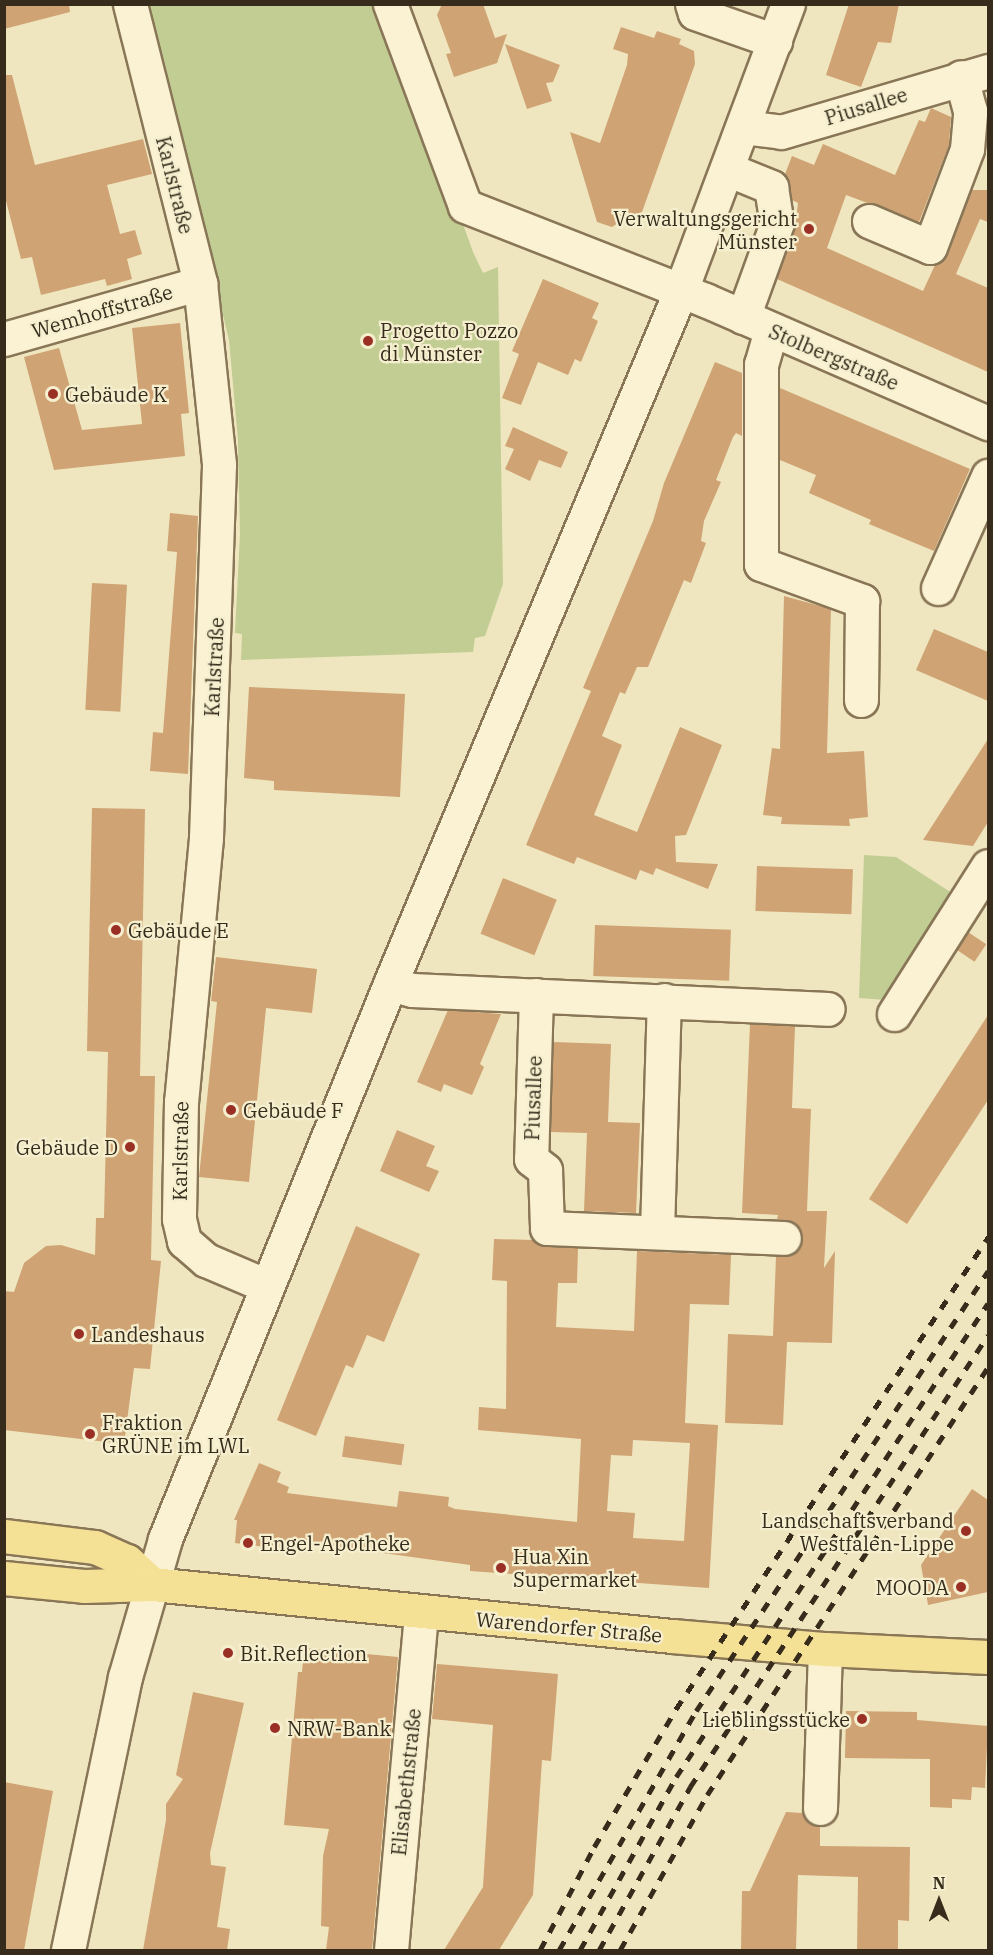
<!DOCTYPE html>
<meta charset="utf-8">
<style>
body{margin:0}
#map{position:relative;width:993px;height:1955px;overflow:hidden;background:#efe6bf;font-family:"IBM Plex Serif",serif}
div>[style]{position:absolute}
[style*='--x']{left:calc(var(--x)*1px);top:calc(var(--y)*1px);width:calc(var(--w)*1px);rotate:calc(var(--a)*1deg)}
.green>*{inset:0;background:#c1cd93}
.building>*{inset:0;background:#cfa374;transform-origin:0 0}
.roads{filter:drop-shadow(2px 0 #897657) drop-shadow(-2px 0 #897657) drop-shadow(0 2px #897657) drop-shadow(0 -2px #897657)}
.minor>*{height:33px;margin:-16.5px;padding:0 16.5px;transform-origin:16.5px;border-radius:16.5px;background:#faf2d3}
.major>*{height:33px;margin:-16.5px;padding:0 16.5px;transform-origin:16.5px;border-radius:16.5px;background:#f5e195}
.rail>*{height:4.5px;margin-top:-2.25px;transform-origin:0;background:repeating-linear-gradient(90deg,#372c1c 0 10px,transparent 0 20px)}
.dots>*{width:16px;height:16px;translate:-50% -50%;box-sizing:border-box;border:3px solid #f6efcf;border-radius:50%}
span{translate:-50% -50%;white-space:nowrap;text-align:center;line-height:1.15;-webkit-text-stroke:4.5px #f6efcf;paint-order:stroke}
.street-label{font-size:20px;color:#372c1c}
.poi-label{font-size:20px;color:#372c1c}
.right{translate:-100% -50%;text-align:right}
.left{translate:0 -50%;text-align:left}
.frame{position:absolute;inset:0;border:6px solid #372c1c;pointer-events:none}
.north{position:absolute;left:909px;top:1871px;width:60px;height:60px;-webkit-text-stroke:4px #f6efcf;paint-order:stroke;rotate:0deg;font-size:16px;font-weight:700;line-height:24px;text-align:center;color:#372c1c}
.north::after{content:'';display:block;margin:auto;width:21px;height:27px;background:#372c1c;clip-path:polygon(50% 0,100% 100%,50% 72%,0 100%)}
</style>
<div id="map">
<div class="green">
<i style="clip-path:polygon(149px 5px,384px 5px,473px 252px,483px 273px,498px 267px,503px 584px,485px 636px,475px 638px,473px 652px,241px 660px,242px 634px,235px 633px,240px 534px,238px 440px,229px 340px)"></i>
<i style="clip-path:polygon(864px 855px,896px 857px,955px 895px,886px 1000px,859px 998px)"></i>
</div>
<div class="building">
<i style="clip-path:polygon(4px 4px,69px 4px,70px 12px,4px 29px)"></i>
<i style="clip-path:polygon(442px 4px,483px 4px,495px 38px,507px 34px,497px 63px,454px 77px,446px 54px,451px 53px,437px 15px)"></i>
<i style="clip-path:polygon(849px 4px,899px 4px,891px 43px,878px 42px,861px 87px,826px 75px)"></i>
<i style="clip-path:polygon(621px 27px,654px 38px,657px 31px,681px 39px,679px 44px,694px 51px,695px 64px,637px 226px,621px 221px,612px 227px,597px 222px,570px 132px,600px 143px,627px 65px,628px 54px,613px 49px)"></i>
<i style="clip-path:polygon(505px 44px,560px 65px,553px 82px,546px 83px,552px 101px,527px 109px)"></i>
<i style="clip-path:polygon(4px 75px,12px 75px,35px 165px,143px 139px,152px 174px,107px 185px,120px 234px,135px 230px,142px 254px,127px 259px,132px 279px,107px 286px,105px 279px,41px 295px,32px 257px,21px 259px,4px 193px)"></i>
<i style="clip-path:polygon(931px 108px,951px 117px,949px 145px,919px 222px,846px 195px,827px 248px,923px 291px,935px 265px,948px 254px,972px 190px,988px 190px,988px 222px,980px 219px,956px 274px,988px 288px,988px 372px,777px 279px,795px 229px,798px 203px,792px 200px,785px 174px,792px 156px,814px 165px,823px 144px,895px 175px,919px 120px,925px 122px)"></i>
<i style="clip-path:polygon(543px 279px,599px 303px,592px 318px,598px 321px,581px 362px,575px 359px,568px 375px,538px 362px,521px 405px,502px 398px,519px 354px,512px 351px)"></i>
<i style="clip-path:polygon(180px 323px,189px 413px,181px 414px,185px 456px,54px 470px,24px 357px,59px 348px,82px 430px,142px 424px,132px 328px)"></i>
<i style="clip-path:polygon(715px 362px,742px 373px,742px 436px,736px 433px,733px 437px,716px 480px,721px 482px,704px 521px,701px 541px,706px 543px,691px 583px,684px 580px,648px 667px,637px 667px,625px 694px,620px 692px,602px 736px,622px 745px,594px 815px,637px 832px,680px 727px,722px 745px,686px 835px,675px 836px,676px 862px,718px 864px,708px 889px,656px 868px,653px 875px,640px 870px,636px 880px,577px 857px,574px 864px,526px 845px,591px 691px,583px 688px,653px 521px,664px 483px)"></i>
<i style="clip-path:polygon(780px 388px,970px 469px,934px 551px,869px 524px,871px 520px,809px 493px,816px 475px,780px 460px)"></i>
<i style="clip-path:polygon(513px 427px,568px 452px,561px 468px,539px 460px,530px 481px,505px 469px,514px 449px,505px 446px)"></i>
<i style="clip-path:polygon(170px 513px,198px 516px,188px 774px,150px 771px,153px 732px,163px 733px,177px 552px,167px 551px)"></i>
<i style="left:92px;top:583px;width:35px;height:127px;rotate:3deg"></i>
<i style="clip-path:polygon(784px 596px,831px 609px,827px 753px,864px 751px,868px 817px,849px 819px,850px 826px,781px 824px,782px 817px,763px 815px,772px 748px,780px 749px)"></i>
<i style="clip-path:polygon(934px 629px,988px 652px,988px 701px,916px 670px)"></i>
<i style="clip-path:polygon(249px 687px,405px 694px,400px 797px,274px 790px,274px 781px,244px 778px)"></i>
<i style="clip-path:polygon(988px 739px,988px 822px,973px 846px,923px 840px)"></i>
<i style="clip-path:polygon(92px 808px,145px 809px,140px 1076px,155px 1076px,151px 1260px,161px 1261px,150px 1369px,134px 1368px,124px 1444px,4px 1430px,4px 1291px,14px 1292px,24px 1263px,46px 1246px,61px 1245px,95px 1255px,96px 1218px,104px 1218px,108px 1052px,87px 1051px)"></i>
<i style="left:757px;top:866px;width:96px;height:45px;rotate:2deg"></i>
<i style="left:503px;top:878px;width:58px;height:60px;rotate:22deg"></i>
<i style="left:595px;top:925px;width:136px;height:51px;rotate:2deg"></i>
<i style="left:968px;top:932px;width:22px;height:21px;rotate:34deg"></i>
<i style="clip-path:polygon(216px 957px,317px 969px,312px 1013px,266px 1008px,249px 1182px,199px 1177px,217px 1002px,211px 1001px)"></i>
<i style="clip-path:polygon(448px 1010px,501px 1014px,480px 1064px,484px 1067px,472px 1095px,444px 1084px,441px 1092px,417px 1082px)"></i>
<i style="clip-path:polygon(988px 1015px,988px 1100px,907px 1224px,869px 1199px)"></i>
<i style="clip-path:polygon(750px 1024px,795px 1026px,792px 1108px,811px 1109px,807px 1211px,827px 1211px,824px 1268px,835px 1251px,832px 1343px,787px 1342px,783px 1425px,725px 1423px,728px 1334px,773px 1336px,776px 1256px,793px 1254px,803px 1239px,795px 1223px,777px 1219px,778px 1215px,742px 1213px)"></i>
<i style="clip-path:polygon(553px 1042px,611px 1044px,608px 1122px,640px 1123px,636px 1213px,584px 1211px,587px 1133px,551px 1132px)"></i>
<i style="clip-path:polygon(397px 1130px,435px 1146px,426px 1166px,439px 1171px,429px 1192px,380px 1171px)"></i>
<i style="clip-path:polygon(356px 1226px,420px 1254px,384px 1342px,367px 1335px,353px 1368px,346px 1365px,316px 1436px,277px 1420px)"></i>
<i style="clip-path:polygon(evenodd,494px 1239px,533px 1240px,546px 1247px,578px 1248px,577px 1283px,558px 1283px,556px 1327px,634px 1331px,637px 1251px,731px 1255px,729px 1305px,690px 1304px,685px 1423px,718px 1425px,709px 1588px,470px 1571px,470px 1565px,310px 1543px,309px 1553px,235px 1543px,237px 1520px,234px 1520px,259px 1463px,281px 1472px,277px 1482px,289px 1487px,287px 1493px,397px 1507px,399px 1491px,449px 1497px,448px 1506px,455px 1509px,577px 1522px,581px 1439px,478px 1430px,479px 1407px,506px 1409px,507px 1281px,492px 1280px,494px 1239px,633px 1440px,690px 1443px,684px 1541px,633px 1538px,635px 1513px,607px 1511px,611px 1455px,632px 1456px,633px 1440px)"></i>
<i style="left:345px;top:1436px;width:60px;height:21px;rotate:8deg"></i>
<i style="clip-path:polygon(972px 1489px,988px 1500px,988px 1592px,928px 1605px,921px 1565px)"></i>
<i style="clip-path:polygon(304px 1648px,398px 1657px,372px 1950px,326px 1950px,329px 1927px,321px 1926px,323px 1856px,329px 1829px,284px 1825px,298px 1672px,302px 1672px)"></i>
<i style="clip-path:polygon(437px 1664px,558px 1674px,551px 1761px,542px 1760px,533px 1895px,499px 1950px,444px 1950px,483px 1887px,493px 1725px,432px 1719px)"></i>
<i style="clip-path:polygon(193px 1692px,244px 1703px,210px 1853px,211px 1865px,226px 1867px,217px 1927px,230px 1929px,227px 1950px,143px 1950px,166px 1820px,166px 1804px,183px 1779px,176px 1775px)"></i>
<i style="clip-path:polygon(846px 1711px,917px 1712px,917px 1720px,988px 1726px,985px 1788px,972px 1787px,971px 1800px,952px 1799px,952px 1808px,930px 1807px,930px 1759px,845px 1758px)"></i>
<i style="clip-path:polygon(4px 1782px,53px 1791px,24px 1950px,4px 1950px)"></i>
<i style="clip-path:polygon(786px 1812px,802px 1813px,810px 1824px,820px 1827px,820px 1846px,910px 1847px,909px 1921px,898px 1920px,898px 1950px,857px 1950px,858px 1877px,798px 1875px,796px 1950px,741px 1950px,742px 1891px,750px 1891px)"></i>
</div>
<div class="roads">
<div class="minor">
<i style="--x:130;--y:4;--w:288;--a:75.9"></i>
<i style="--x:200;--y:283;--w:183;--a:84"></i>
<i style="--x:219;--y:465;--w:373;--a:92"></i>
<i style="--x:206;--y:838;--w:264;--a:95.4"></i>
<i style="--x:181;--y:1101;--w:118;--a:91"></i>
<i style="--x:179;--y:1219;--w:23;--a:77"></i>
<i style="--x:184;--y:1241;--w:29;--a:41"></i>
<i style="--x:206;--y:1260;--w:66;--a:23.1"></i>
<i style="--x:390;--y:4;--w:215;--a:69.6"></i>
<i style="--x:465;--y:206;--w:258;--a:21.4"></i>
<i style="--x:705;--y:300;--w:309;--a:23.5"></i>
<i style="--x:692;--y:4;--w:9;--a:72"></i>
<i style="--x:695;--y:13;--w:85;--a:19.3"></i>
<i style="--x:743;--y:127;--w:38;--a:7"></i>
<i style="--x:781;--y:132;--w:216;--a:-16.4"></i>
<i style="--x:727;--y:169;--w:48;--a:22.2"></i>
<i style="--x:771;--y:187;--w:36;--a:81"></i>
<i style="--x:777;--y:223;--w:100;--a:109.9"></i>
<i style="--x:869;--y:221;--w:66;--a:23.1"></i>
<i style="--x:930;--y:247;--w:105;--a:-69.3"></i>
<i style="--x:967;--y:149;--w:38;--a:-85"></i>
<i style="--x:970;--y:111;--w:35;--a:-105"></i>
<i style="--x:771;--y:330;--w:35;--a:106"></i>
<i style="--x:761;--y:364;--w:200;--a:90"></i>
<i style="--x:761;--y:564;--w:108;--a:20.1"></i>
<i style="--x:862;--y:601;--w:99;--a:90.6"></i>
<i style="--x:4;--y:339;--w:204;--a:-15.9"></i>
<i style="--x:938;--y:588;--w:123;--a:-65.9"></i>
<i style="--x:390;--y:984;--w:23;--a:15"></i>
<i style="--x:412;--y:990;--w:416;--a:2.6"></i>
<i style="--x:536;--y:995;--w:164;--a:91.7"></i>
<i style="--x:531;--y:1159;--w:18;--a:38"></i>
<i style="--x:545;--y:1170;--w:58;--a:88"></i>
<i style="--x:547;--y:1228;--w:237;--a:2.4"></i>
<i style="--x:894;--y:1014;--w:175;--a:-57.6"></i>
<i style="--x:657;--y:1232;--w:232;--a:-88.3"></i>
<i style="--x:820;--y:1808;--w:159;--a:-88.2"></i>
<i style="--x:68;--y:1950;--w:279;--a:-78.2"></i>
<i style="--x:125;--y:1677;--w:144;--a:-73.8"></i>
<i style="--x:165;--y:1539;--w:599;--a:-67.93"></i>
<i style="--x:390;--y:984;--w:753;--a:-67.25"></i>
<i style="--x:681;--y:290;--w:305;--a:-69.5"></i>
<i style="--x:391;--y:1950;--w:338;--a:-84.9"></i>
</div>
<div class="major">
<i style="--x:4;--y:1536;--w:92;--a:6.9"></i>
<i style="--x:95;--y:1547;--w:35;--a:24"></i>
<i style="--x:127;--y:1561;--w:34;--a:43"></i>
<i style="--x:4;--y:1578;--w:80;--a:5.7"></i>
<i style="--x:84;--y:1586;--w:68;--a:-1.7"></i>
<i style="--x:152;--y:1584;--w:523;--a:5.71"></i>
<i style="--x:672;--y:1636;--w:154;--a:4.9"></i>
<i style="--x:825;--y:1649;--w:163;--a:2.8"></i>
</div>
</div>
<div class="rail">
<i style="--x:540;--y:1950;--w:116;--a:-62.3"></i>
<i style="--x:594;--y:1847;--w:161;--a:-59.3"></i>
<i style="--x:676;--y:1709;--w:566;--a:-56.53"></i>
<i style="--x:559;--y:1950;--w:275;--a:-60.2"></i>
<i style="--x:696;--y:1711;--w:528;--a:-56.43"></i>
<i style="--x:580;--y:1950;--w:198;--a:-61"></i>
<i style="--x:676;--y:1777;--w:567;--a:-56.65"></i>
<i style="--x:599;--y:1950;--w:187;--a:-60.8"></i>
<i style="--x:690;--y:1787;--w:541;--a:-56.6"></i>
<i style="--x:620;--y:1950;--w:178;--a:-60.7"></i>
<i style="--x:707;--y:1795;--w:512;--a:-56.71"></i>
</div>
<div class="dots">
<i style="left:809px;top:229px;background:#9a3025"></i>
<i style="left:368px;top:341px;background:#9a3025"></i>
<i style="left:53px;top:394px;background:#9a3025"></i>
<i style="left:116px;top:930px;background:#9a3025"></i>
<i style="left:231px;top:1110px;background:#9a3025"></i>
<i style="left:130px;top:1147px;background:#9a3025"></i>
<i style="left:79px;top:1334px;background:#9a3025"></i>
<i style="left:90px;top:1434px;background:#9a3025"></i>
<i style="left:966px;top:1531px;background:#9a3025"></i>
<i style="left:248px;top:1543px;background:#9a3025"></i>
<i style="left:501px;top:1568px;background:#9a3025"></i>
<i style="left:961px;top:1587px;background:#9a3025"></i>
<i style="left:228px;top:1653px;background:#9a3025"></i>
<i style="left:862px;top:1719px;background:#9a3025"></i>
<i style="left:275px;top:1728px;background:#9a3025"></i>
</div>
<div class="street-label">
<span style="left:866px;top:106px;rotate:-17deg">Piusallee</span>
<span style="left:175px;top:185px;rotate:76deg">Karlstraße</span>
<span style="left:102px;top:311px;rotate:-16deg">Wemhoffstraße</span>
<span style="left:834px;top:357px;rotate:23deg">Stolbergstraße</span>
<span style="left:214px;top:667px;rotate:-87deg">Karlstraße</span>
<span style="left:533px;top:1098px;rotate:-88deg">Piusallee</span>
<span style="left:180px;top:1151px;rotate:-89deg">Karlstraße</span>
<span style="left:569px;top:1627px;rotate:5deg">Warendorfer Straße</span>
<span style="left:406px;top:1782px;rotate:-84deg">Elisabethstraße</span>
</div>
<div class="poi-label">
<span class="right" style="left:797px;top:230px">Verwaltungsgericht<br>Münster</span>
<span class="left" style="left:380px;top:342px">Progetto Pozzo<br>di Münster</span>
<span class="left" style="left:65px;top:394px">Gebäude K</span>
<span class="left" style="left:128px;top:930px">Gebäude E</span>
<span class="left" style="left:243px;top:1110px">Gebäude F</span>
<span class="right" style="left:118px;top:1147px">Gebäude D</span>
<span class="left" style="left:91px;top:1334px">Landeshaus</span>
<span class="left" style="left:102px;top:1434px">Fraktion<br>GRÜNE im LWL</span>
<span class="right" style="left:954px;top:1532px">Landschaftsverband<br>Westfalen-Lippe</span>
<span class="left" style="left:260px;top:1543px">Engel-Apotheke</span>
<span class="left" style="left:513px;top:1568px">Hua Xin<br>Supermarket</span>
<span class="right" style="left:949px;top:1587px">MOODA</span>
<span class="left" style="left:240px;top:1653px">Bit.Reflection</span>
<span class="right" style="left:850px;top:1719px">Lieblingsstücke</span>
<span class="left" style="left:287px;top:1728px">NRW-Bank</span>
</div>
<div class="frame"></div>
<div class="north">N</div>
</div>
